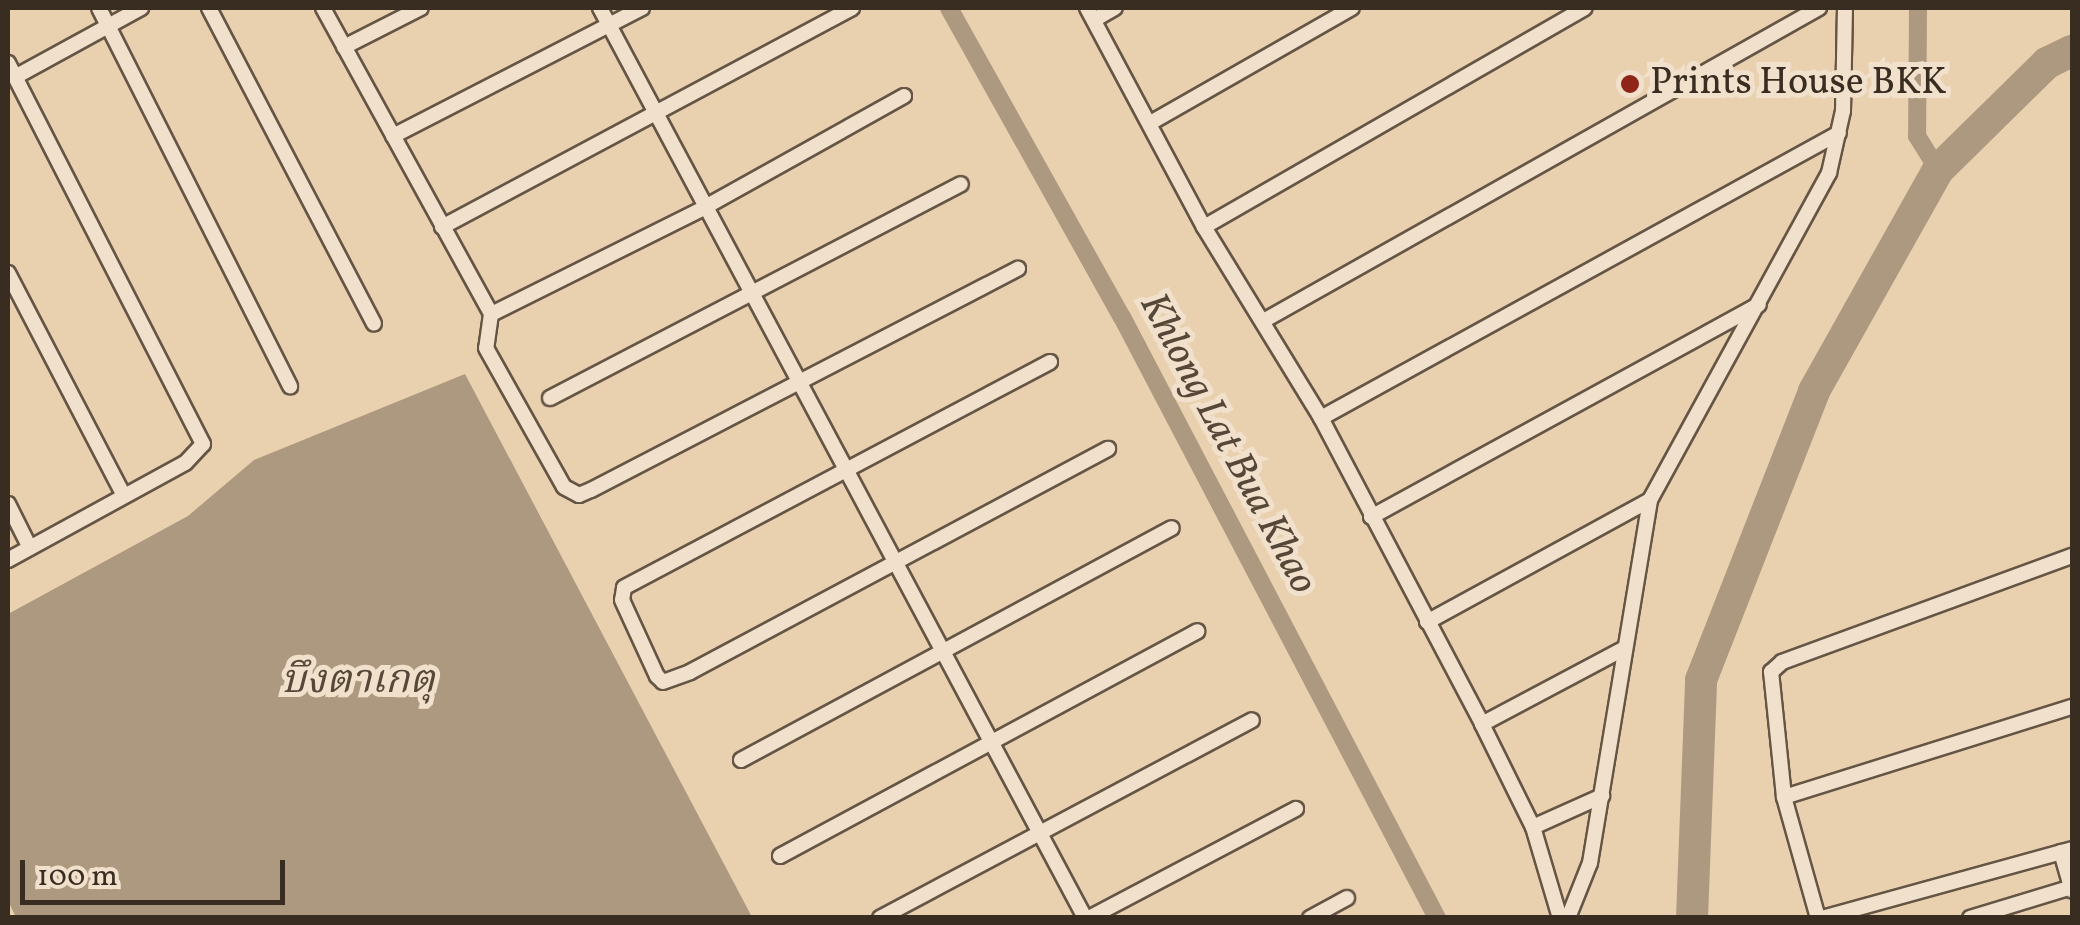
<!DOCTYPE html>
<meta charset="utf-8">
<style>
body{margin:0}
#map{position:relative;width:2080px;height:925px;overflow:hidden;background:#e9d1b0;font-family:Vollkorn,"Noto Serif Thai",serif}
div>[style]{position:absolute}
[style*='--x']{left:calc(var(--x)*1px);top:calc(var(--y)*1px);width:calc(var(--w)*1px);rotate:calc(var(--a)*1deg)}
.water>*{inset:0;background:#ad997f}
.canal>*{height:18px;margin:-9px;padding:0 9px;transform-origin:9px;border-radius:9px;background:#ad997f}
.river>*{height:32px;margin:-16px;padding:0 16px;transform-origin:16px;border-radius:16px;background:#ad997f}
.roads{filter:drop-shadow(2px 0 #655545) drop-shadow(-2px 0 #655545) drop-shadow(0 2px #655545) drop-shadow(0 -2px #655545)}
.minor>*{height:14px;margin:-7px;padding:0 7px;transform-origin:7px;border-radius:7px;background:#f1e1cc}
.dots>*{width:28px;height:28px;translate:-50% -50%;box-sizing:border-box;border:5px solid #f1e1cc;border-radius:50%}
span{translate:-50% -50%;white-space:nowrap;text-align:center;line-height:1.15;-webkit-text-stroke:10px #f1e1cc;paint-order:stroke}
.poi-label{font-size:38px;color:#392c21}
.left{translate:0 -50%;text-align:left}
.water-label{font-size:40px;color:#564738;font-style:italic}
.frame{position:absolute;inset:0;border:10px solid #392c21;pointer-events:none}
.scale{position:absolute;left:20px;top:860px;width:265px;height:45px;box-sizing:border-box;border:5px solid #392c21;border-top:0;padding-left:12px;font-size:30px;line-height:35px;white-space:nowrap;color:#392c21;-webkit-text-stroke:8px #f1e1cc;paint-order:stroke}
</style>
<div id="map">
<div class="water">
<i style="clip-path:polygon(465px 374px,752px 917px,16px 917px,8px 901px,8px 614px,188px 516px,254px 460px)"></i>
</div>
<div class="canal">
<i style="--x:949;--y:8;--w:354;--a:60.8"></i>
<i style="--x:1122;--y:317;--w:679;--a:62.34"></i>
<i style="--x:1918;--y:8;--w:128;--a:90.4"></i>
<i style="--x:1917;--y:136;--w:40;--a:58"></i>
</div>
<div class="river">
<i style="--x:1692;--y:918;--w:238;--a:-87.8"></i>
<i style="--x:1701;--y:680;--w:310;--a:-68.6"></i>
<i style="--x:1814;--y:391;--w:253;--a:-60.7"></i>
<i style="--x:1938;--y:170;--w:153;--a:-44.5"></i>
<i style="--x:2047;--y:63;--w:28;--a:-26"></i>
</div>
<div class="roads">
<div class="minor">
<i style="--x:99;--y:8;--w:424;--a:63.2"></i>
<i style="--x:209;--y:8;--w:356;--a:62.4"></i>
<i style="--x:323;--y:8;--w:349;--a:61.2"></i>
<i style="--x:600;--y:8;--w:1031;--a:61.94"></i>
<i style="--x:1087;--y:8;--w:248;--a:61.9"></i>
<i style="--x:1204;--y:227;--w:224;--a:58.5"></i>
<i style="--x:1321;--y:418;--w:346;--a:62.2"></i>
<i style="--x:1482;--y:724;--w:115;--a:63.7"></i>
<i style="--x:1533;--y:827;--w:95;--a:73.5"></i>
<i style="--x:1094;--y:20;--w:24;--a:-30"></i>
<i style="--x:344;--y:47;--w:86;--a:-26.9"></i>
<i style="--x:8;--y:63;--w:428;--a:62.9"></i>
<i style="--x:203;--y:444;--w:26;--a:133"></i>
<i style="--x:185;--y:463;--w:202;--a:151.3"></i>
<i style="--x:15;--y:77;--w:144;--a:-28.7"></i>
<i style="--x:904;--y:96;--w:229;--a:150.8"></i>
<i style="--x:704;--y:208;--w:238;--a:153.5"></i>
<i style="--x:491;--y:314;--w:34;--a:98"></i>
<i style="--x:486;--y:348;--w:159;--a:60.7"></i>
<i style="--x:564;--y:487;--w:17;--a:28"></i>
<i style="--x:579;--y:495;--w:13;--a:-23"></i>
<i style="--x:591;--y:490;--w:481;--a:-27.4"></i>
<i style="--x:1152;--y:122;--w:230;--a:-29.7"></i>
<i style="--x:393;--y:136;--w:280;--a:-27.2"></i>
<i style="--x:442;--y:227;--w:465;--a:-28.1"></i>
<i style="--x:1204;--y:227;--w:439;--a:-29.9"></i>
<i style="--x:8;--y:273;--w:249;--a:62.5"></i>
<i style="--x:1265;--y:320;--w:636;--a:-29.39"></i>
<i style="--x:1050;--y:362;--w:482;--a:152.1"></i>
<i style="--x:624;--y:588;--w:12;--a:99"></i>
<i style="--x:622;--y:600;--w:84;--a:65.3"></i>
<i style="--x:657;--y:676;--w:8;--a:45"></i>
<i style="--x:663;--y:682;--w:29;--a:-20"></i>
<i style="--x:690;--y:672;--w:474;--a:-28.1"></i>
<i style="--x:550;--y:398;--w:463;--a:-27.5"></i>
<i style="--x:1321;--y:418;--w:591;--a:-28.82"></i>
<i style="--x:8;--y:504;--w:49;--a:63.4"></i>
<i style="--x:1371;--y:517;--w:442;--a:-28.7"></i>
<i style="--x:1427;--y:622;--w:254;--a:-28.7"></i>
<i style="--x:1482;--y:724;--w:162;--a:-28"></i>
<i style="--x:741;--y:760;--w:489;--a:-28.3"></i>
<i style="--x:1784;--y:797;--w:302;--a:-17.4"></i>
<i style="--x:1533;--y:827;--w:76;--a:-24.2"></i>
<i style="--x:2061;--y:852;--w:40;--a:74"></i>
<i style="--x:780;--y:856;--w:474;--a:-28.3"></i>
<i style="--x:880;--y:918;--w:421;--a:-28"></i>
<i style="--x:1089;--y:918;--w:234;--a:-27.8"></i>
<i style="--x:1310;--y:918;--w:42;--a:-28.4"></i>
<i style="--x:1568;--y:918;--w:59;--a:-68.2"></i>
<i style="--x:1590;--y:863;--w:368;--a:-80.6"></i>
<i style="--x:1650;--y:500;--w:373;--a:-61.3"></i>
<i style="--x:1829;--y:173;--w:64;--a:-77.3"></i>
<i style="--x:1843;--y:111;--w:103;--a:-88.9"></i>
<i style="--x:1818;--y:918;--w:126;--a:-105.7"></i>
<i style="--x:1784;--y:797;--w:126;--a:-95.9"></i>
<i style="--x:1771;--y:672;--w:15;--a:-42"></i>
<i style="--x:1782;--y:662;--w:309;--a:-20.1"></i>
<i style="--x:1822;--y:918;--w:259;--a:-15.4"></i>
<i style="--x:1970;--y:918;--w:107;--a:-16.9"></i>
</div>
</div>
<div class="dots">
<i style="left:1630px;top:84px;background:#8f2418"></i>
</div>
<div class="poi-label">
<span class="left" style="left:1650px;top:84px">Prints House BKK</span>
</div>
<div class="water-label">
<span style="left:1227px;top:444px;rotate:62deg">Khlong Lat Bua Khao</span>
<span style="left:358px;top:682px">บึงตาเกตุ</span>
</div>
<div class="frame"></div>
<div class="scale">100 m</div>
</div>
